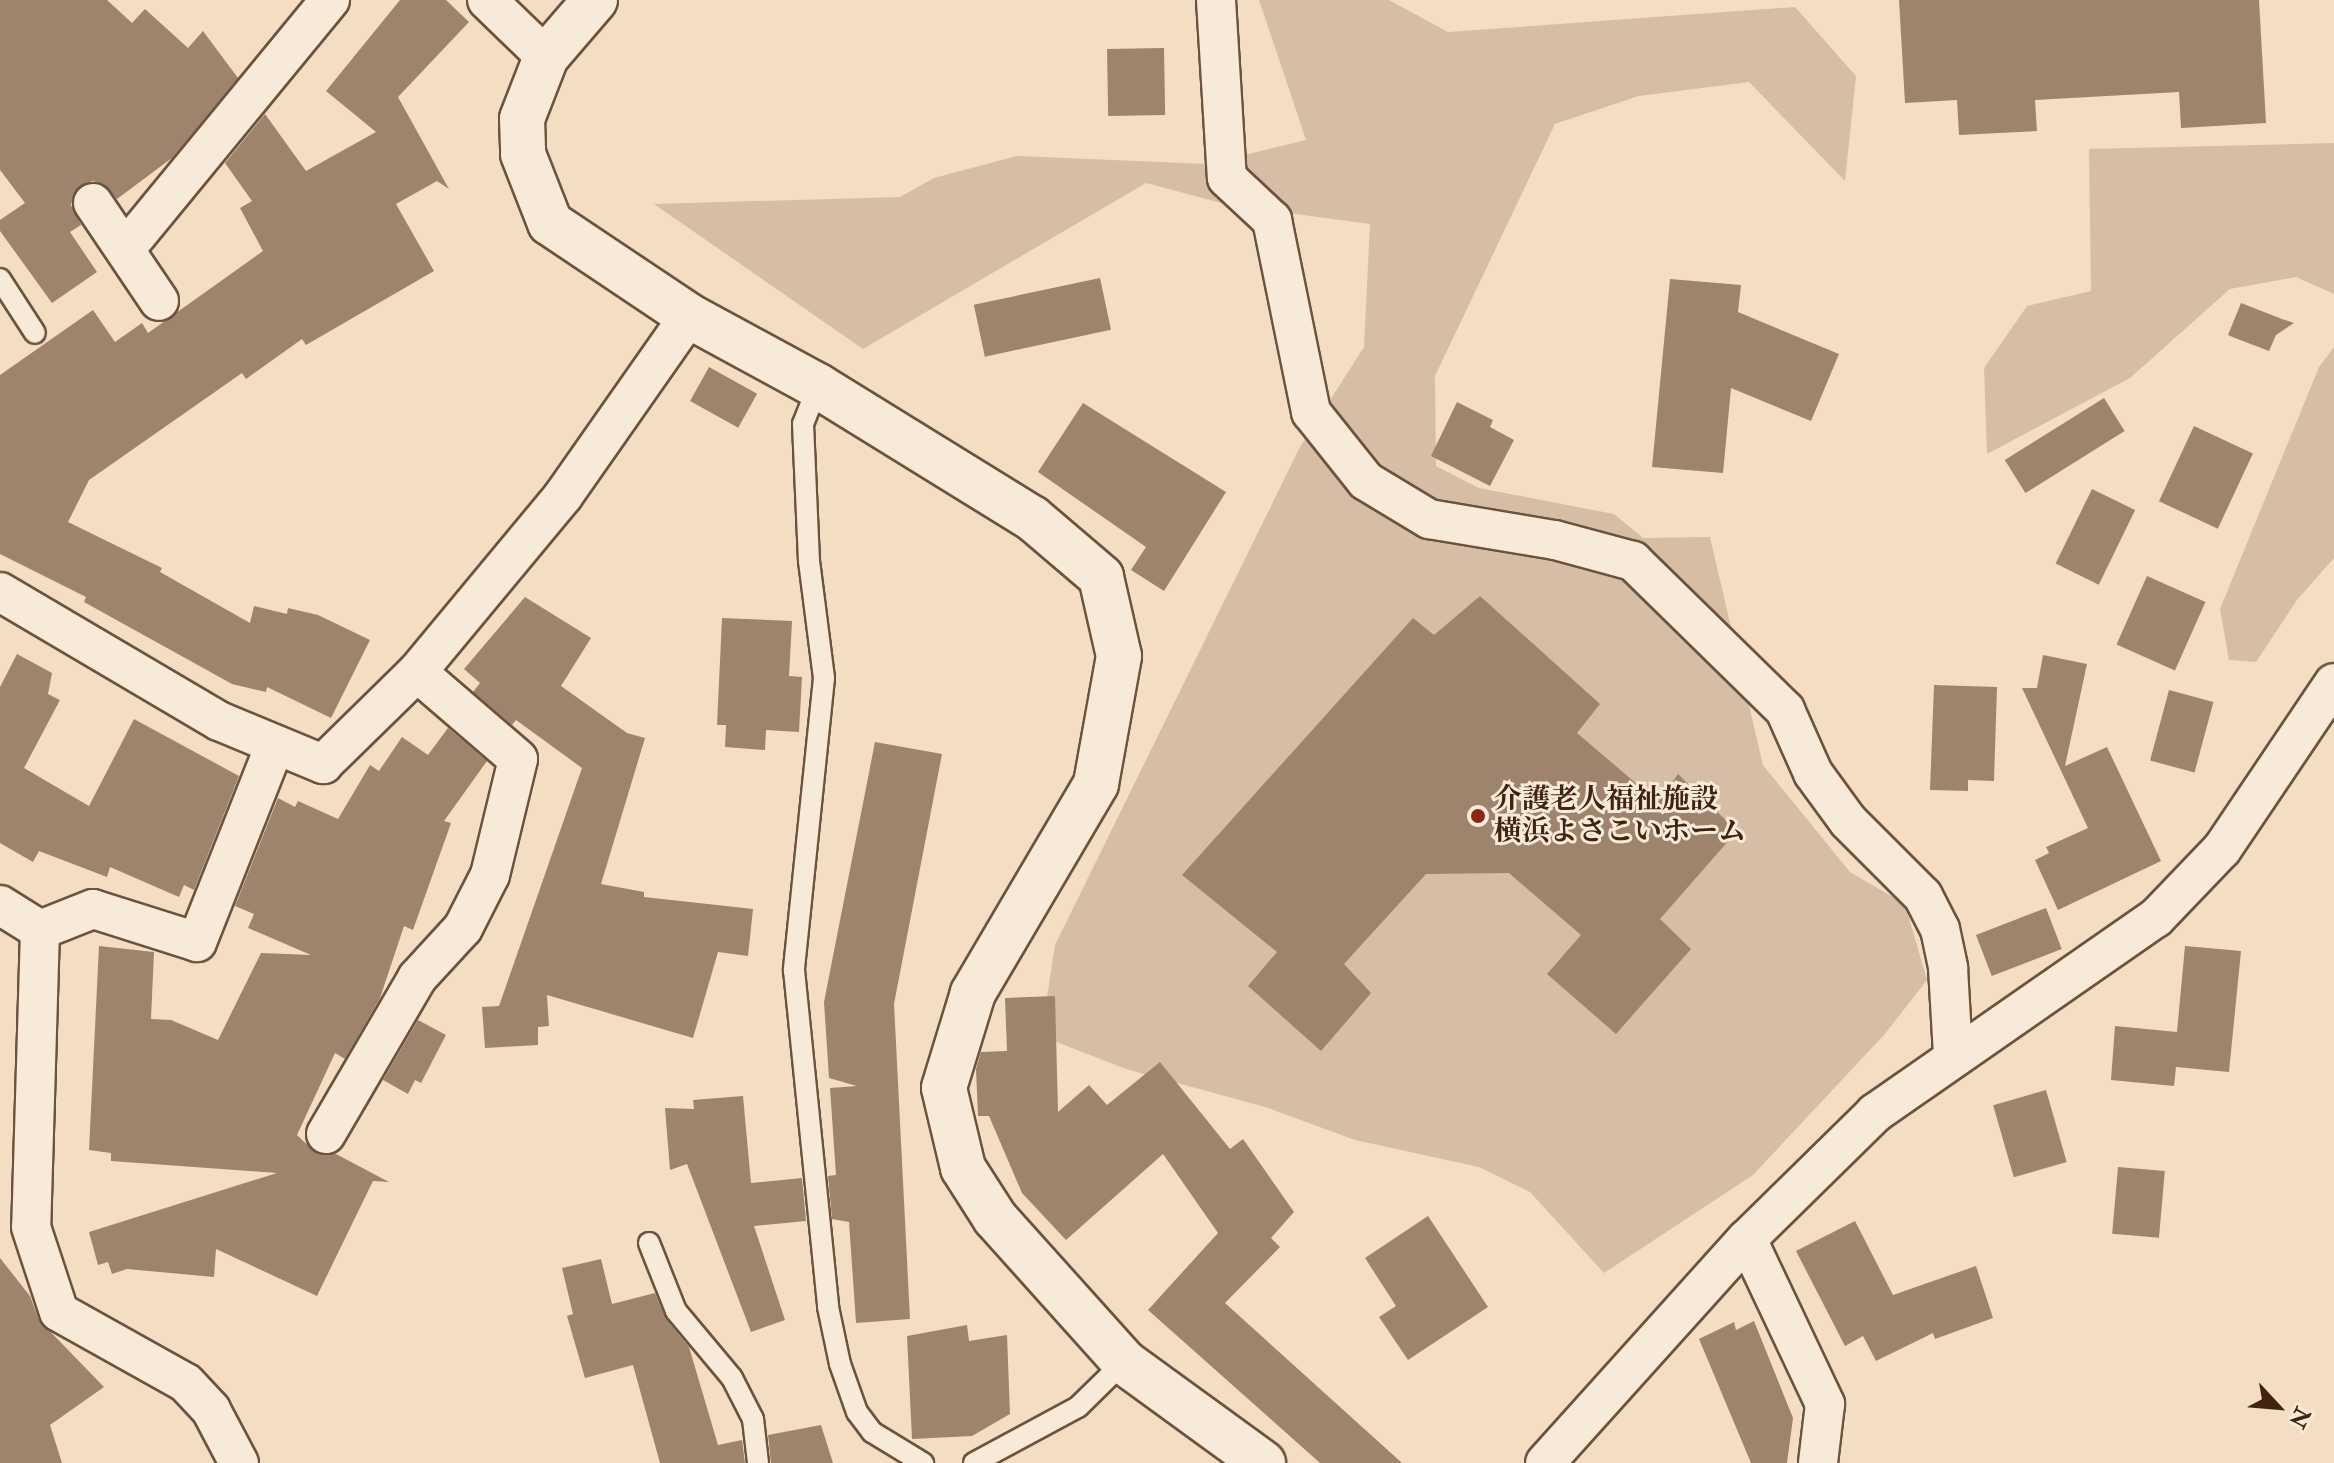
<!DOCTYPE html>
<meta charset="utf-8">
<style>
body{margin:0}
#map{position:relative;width:2334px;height:1463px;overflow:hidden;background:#f3dec3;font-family:"IM FELL Double Pica","Noto Serif JP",serif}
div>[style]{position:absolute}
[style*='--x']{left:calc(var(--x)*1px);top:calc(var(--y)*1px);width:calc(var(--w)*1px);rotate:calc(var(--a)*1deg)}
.green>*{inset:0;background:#d5bea5}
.building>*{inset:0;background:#9e846d;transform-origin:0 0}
.roads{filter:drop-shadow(2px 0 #6e523d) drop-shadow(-2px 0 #6e523d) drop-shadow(0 2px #6e523d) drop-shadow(0 -2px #6e523d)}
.service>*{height:20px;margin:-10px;padding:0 10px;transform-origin:10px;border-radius:10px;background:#f7ead8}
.minor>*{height:38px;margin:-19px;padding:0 19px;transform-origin:19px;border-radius:19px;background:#f7ead8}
.tertiary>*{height:44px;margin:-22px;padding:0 22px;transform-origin:22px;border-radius:22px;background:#f7ead8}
.dots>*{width:22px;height:22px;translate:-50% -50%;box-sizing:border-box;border:4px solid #f7ead8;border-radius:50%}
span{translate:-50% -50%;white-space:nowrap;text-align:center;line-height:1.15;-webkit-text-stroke:6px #f7ead8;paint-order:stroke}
.poi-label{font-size:28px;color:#412310;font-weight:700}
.left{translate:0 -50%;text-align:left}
.north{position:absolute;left:2238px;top:1367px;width:80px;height:80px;-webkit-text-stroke:6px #f7ead8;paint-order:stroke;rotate:116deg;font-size:22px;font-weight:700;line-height:32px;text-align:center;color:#412310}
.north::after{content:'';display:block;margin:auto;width:28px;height:36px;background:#412310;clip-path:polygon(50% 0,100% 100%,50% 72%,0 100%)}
</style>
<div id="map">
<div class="green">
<i style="clip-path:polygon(1259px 0,1389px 0,1448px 32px,1795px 7px,1856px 76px,1845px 181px,1749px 82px,1639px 96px,1555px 124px,1435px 376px,1436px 466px,1479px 488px,1614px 514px,1643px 538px,1710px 537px,1763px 765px,1850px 872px,1905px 904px,1927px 980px,1884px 1035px,1753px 1175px,1604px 1273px,1530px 1192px,1479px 1167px,1355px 1140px,1265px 1107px,1126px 1069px,1041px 1036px,1055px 945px,1300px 447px,1364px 347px,1370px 224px,1229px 205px,1146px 183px,863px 349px,654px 204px,900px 197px,934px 178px,1017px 156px,1208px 164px,1306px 140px)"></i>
<i style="clip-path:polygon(2334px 143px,2334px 294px,2296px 277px,2230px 289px,2130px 378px,1987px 454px,1984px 368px,2027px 306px,2091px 291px,2089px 149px)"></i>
<i style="clip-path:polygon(2334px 347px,2334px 558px,2297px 600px,2256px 662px,2229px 660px,2220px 609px,2319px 367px)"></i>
</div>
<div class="building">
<i style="clip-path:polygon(0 0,107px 0,132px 23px,145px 9px,188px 48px,203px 31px,238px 78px,172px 158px,117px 199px,103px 184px,92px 181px,74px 193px,71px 205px,81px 225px,70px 232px,97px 272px,52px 303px,0 231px,0 220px,25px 203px,0 170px)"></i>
<i style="clip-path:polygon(400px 0,446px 0,469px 22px,398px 97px,449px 189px,437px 181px,396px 204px,434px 271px,306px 345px,302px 339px,246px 379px,242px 373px,89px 480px,68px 522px,162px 568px,160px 572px,250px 623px,254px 606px,287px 614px,288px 608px,318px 615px,370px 640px,331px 718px,267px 687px,266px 692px,232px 684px,84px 602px,86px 597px,0 554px,0 375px,93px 310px,115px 342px,142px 323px,148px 333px,263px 251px,240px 208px,252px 201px,225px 163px,265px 114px,306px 171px,376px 132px,326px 91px)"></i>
<i style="clip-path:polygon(1899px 0,2259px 0,2266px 123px,2181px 128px,2179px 92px,2035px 100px,2037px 131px,1959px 135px,1957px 100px,1905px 103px)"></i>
<i style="left:1164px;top:48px;width:67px;height:57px;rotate:89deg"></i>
<i style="left:1100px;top:278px;width:53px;height:129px;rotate:78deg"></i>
<i style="clip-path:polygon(1670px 279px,1741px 285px,1738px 312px,1839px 354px,1811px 421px,1731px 388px,1723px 473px,1652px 467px)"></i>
<i style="clip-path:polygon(2241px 303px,2282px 319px,2294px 323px,2276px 335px,2269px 351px,2235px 338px,2228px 335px)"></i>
<i style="left:709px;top:367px;width:55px;height:39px;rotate:29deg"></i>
<i style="left:2104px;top:398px;width:39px;height:117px;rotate:58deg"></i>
<i style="clip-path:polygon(1457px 402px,1493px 420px,1490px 427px,1514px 440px,1490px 486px,1431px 456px)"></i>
<i style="clip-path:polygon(1083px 403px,1226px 492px,1164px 591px,1131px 570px,1146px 547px,1038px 472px)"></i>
<i style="left:2194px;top:426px;width:65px;height:83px;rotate:25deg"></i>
<i style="left:2092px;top:489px;width:48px;height:83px;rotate:26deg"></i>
<i style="left:2147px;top:576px;width:64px;height:75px;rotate:24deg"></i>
<i style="clip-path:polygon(1480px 596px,1600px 704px,1577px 733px,1658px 802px,1678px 774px,1737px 831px,1660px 919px,1691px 949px,1616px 1034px,1547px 974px,1581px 935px,1509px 873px,1426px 874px,1344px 964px,1371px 993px,1321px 1051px,1248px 986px,1277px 952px,1182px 875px,1413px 618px,1434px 635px)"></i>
<i style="clip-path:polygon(525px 597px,591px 638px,561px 686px,627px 733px,645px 738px,601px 884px,644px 892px,644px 897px,753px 909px,748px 956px,718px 952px,693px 1038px,547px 995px,549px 1026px,538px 1027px,538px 1045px,485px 1048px,482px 1007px,499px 1006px,582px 768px,516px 720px,512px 725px,473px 692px,480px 683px,464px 669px)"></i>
<i style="clip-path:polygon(722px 618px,792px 621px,789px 676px,802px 677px,799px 732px,766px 730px,765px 750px,725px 747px,726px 725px,717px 725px)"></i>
<i style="clip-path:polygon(17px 654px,52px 673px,48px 694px,60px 700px,24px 768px,89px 806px,134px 719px,239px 776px,194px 890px,184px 885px,179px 897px,110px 867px,107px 877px,39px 851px,33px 862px,0 843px,0 687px)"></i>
<i style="clip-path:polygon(2043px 655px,2087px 664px,2065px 766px,2107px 747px,2161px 861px,2058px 910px,2035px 860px,2049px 853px,2046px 847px,2088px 828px,2022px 688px,2037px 688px)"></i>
<i style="clip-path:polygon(1934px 685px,1997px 687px,1994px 781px,1968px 780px,1968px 791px,1930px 790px)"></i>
<i style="left:2169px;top:690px;width:46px;height:73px;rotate:15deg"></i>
<i style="clip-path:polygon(448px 728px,487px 761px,444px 821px,451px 823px,413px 930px,404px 926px,380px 998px,345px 1059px,335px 1053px,297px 1135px,316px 1153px,336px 1154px,389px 1182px,373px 1181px,317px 1296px,216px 1249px,214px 1277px,127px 1269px,112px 1274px,108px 1262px,98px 1265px,89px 1232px,277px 1173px,111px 1161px,111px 1153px,89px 1150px,99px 946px,154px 952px,151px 1019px,171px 1020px,218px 1040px,261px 953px,311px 955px,248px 928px,254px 914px,235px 906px,278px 798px,295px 807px,298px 801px,338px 819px,370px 765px,379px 771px,402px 737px,428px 755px)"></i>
<i style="clip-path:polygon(875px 742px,942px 754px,894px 1004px,910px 1319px,856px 1323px,849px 1222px,832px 1219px,828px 1176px,836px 1175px,830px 1088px,857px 1086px,829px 1078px,824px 1002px)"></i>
<i style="left:2046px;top:908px;width:44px;height:75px;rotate:69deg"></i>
<i style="clip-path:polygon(2185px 946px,2241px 951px,2229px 1072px,2176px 1067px,2174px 1086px,2111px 1080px,2115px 1026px,2177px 1032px)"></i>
<i style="clip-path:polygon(1055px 996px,1058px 1112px,1089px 1085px,1107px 1105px,1160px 1062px,1230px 1149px,1243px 1139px,1294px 1212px,1271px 1238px,1280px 1247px,1225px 1303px,1402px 1463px,1320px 1463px,1148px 1310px,1218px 1233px,1163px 1154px,1066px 1240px,1022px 1193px,989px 1116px,978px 1116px,976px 1069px,981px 1052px,1007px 1051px,1005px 998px)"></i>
<i style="clip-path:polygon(418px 1020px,446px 1035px,421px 1083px,415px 1080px,408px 1094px,383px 1080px)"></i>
<i style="left:2046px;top:1090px;width:75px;height:55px;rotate:74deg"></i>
<i style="clip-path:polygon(743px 1096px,751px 1183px,802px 1178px,806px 1221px,754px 1226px,785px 1320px,751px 1332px,687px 1164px,670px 1170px,665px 1108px,694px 1109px,693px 1100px)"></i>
<i style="left:2118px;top:1167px;width:47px;height:67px;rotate:5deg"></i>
<i style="clip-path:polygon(1428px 1216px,1488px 1307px,1408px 1360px,1379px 1317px,1396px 1306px,1365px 1258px)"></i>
<i style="clip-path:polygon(1855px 1221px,1893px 1295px,1976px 1266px,1993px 1318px,1935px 1339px,1933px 1333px,1876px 1361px,1863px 1336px,1845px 1346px,1796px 1251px)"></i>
<i style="clip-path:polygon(0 1258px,30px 1296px,39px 1320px,104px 1387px,50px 1425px,62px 1463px,0 1463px)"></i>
<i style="clip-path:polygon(601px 1259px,612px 1304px,655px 1293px,666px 1319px,689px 1347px,718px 1445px,742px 1440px,745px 1463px,660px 1463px,633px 1365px,585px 1378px,567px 1316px,573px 1314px,562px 1268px)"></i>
<i style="clip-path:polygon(1754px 1321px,1793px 1418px,1787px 1463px,1751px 1463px,1699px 1339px,1734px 1322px,1736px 1330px)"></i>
<i style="clip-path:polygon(967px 1325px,969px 1341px,1007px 1335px,1010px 1414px,972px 1436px,912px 1439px,907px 1336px)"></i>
<i style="clip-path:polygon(821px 1425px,833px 1463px,771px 1463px,768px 1435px)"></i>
</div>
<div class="roads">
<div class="service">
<i style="--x:0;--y:279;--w:64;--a:57.1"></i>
<i style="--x:818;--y:386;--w:41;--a:111.5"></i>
<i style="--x:803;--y:424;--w:137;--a:87.5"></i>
<i style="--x:809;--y:561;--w:118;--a:82.7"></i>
<i style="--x:824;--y:678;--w:294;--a:95.9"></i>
<i style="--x:794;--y:970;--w:339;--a:84.2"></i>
<i style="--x:828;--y:1307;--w:58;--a:78.1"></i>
<i style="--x:840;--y:1364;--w:51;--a:70.5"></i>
<i style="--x:857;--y:1412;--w:25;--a:53"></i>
<i style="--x:872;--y:1432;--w:60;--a:31.3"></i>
<i style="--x:649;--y:1243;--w:73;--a:68.3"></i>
<i style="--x:676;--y:1311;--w:87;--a:50.1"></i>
<i style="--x:732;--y:1378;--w:46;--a:62.9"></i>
<i style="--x:753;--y:1419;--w:44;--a:83.5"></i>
<i style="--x:974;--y:1463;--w:118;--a:-28.3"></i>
<i style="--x:1078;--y:1407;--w:64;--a:-44.4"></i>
</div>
<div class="minor">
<i style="--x:487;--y:0;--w:82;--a:44"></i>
<i style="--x:1216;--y:0;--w:178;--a:86.5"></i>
<i style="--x:1227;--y:178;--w:62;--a:43"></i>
<i style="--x:1272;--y:220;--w:196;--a:78.5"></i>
<i style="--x:1311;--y:412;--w:88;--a:51.4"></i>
<i style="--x:1366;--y:481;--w:74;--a:31.1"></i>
<i style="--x:1429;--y:519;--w:128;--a:9.5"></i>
<i style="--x:1555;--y:540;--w:81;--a:15.1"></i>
<i style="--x:1633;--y:561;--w:213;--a:44.4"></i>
<i style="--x:1785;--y:710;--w:69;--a:66"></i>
<i style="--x:1813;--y:773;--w:59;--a:53.9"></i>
<i style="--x:1848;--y:821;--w:106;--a:45"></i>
<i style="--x:1923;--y:896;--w:37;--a:63"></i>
<i style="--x:1940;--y:929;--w:40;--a:78"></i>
<i style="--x:1948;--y:968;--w:87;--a:86.7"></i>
<i style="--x:93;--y:203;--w:118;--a:56"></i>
<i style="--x:127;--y:247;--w:320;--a:-50.6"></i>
<i style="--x:0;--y:592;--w:254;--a:30.5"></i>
<i style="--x:219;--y:721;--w:113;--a:22.5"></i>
<i style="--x:323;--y:764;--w:132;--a:-44.4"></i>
<i style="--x:417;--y:672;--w:229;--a:-50.3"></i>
<i style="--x:563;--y:496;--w:220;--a:-55"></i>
<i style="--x:0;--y:905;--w:47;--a:32"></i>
<i style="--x:40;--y:930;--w:297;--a:91.7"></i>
<i style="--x:31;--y:1227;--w:89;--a:71.8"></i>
<i style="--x:59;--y:1312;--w:145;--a:29.2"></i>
<i style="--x:186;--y:1383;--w:37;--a:47"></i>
<i style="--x:211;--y:1410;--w:60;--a:62.2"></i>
<i style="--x:40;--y:930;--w:57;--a:-21.6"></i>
<i style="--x:93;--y:909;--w:109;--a:17.6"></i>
<i style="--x:197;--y:942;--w:212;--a:-68.4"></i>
<i style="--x:326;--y:1134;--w:181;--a:-59.7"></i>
<i style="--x:417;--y:978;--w:68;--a:-47.4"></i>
<i style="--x:463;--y:928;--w:59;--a:-63"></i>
<i style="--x:490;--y:875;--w:119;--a:-76.4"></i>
<i style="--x:518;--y:759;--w:133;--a:-139.3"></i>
<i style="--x:1747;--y:1239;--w:183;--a:64.7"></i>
<i style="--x:1825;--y:1404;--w:59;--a:96.8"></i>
<i style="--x:1545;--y:1463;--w:302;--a:-48"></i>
<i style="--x:1747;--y:1239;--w:180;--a:-44.5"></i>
<i style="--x:1875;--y:1113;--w:342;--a:-34.8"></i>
<i style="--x:2156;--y:918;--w:95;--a:-46.3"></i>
<i style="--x:2222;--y:849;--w:200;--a:-56"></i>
</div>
<div class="tertiary">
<i style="--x:595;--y:0;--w:75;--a:130.7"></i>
<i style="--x:546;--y:57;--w:66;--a:111.2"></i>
<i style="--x:522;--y:119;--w:35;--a:88"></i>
<i style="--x:523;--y:154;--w:74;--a:68.6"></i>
<i style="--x:550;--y:223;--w:167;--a:33.8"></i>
<i style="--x:689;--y:316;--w:147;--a:28.5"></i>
<i style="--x:818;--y:386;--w:251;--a:31.7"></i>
<i style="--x:1032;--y:518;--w:91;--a:40.5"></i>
<i style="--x:1101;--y:577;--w:81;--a:77.2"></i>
<i style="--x:1119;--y:656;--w:130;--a:100.2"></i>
<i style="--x:1096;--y:784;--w:243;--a:120.5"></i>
<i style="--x:973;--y:993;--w:99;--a:107"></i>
<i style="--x:944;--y:1088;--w:82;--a:76.6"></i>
<i style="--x:963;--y:1168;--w:59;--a:57.4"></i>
<i style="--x:995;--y:1218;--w:193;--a:48.1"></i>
<i style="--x:1124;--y:1362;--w:172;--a:36"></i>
</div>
</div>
<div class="dots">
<i style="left:1478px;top:816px;background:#8f2418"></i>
</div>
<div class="poi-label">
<span class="left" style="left:1494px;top:816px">介護老人福祉施設<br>横浜よさこいホーム</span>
</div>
<div class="north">N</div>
</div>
